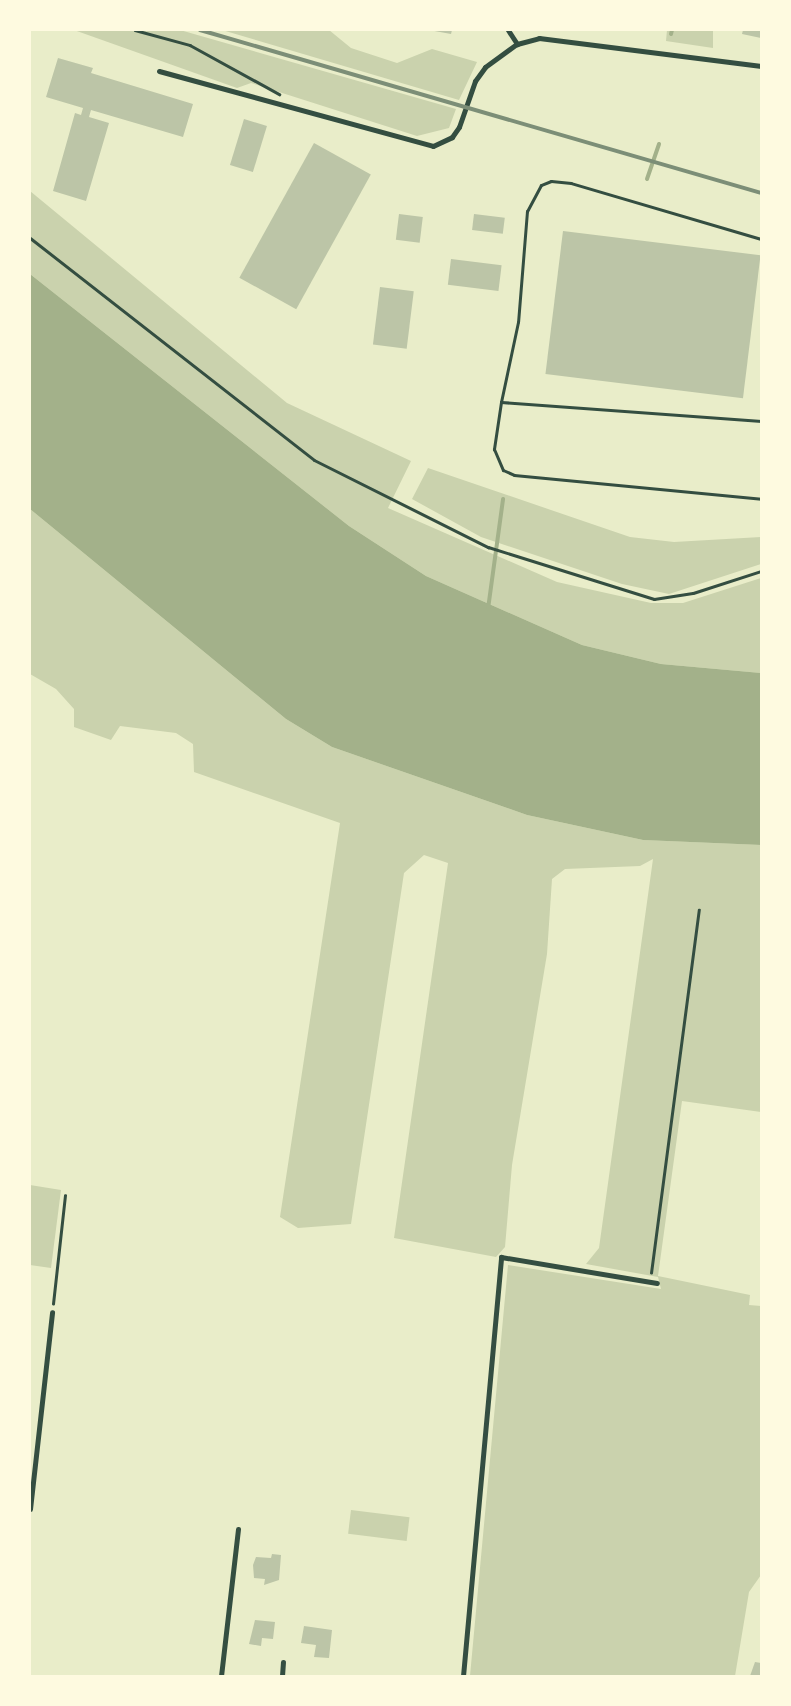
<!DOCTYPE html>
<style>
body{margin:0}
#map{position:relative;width:791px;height:1706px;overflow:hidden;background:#e9edc9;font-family:"Archivo Narrow",sans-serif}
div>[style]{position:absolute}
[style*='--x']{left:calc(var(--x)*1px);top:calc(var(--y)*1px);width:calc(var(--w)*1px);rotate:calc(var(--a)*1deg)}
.green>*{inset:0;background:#cad2ad;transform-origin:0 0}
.water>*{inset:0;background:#a3b18a}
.stream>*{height:4px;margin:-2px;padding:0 2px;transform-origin:2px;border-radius:2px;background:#a3b18a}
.building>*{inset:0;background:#bcc5a7;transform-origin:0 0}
.path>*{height:2.5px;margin:-1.25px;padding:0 1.25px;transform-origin:1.25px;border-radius:1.25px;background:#344e41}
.service>*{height:3px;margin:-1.5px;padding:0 1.5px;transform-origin:1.5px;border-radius:1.5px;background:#344e41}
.minor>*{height:5px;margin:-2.5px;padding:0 2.5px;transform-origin:2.5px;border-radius:2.5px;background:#344e41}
.rail>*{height:4px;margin:-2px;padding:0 2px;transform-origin:2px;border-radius:2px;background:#7c8e77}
span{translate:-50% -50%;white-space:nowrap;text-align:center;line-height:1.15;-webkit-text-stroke:4px #fefae0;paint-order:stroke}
.frame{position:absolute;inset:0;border:31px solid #fefae0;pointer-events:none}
</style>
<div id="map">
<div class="green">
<i style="clip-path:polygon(74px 30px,180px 30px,456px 109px,449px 128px,417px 136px,251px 83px,237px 88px)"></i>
<i style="clip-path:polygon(222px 30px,329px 30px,351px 48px,397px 63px,432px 49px,477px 62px,459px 100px)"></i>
<i style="clip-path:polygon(667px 30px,713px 30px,713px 48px,666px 41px)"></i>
<i style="clip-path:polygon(30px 191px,287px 403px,411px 461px,388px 508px,557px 582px,651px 603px,683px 603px,761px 578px,761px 673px,661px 664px,582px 645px,426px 576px,349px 526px,30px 274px)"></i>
<i style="clip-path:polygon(428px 468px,630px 537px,674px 542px,761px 537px,761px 564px,669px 594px,622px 584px,481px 537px,412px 499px)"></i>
<i style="clip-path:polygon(30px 509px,286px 719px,332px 747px,527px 815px,643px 840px,761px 845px,761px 1112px,682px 1101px,658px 1276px,750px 1295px,749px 1305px,761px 1306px,761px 1575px,749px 1592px,735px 1676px,470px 1676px,508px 1265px,661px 1289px,658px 1277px,586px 1264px,599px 1248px,653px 859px,640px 866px,565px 869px,552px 879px,547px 954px,512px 1165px,505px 1247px,496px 1257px,394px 1238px,448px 863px,424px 855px,404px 873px,351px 1224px,298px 1228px,280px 1217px,340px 823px,194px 772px,193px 744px,176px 733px,120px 726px,111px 740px,74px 727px,74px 709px,56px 689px,30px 674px)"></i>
<i style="clip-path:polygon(30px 1185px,61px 1190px,51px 1268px,30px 1265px)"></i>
<i style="left:351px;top:1510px;width:59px;height:24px;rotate:7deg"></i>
</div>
<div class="water">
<i style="clip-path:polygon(30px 274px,349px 526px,426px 576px,582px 645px,661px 664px,761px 673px,761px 845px,643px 840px,527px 815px,332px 747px,286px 719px,30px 509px)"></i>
</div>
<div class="stream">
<i style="--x:671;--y:34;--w:4;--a:-76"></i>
<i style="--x:647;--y:179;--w:37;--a:-71"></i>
<i style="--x:488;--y:609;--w:111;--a:-82.2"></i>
</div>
<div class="building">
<i style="clip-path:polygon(429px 30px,452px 30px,451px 34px)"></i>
<i style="clip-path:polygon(743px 30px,761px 30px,761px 38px,742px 34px)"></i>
<i style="clip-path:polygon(58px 58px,93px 68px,91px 73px,193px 104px,183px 137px,91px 110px,89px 117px,109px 123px,86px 201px,53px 191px,75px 113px,81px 115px,83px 108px,46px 97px)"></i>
<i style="left:244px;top:119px;width:24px;height:48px;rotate:17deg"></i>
<i style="left:314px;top:143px;width:65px;height:154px;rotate:29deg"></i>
<i style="left:399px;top:214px;width:24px;height:26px;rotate:7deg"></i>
<i style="left:474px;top:214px;width:31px;height:16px;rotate:7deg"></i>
<i style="left:563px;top:231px;width:199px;height:144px;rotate:7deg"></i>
<i style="left:451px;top:259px;width:51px;height:26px;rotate:7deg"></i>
<i style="left:380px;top:287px;width:34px;height:58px;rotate:7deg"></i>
<i style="clip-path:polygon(272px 1554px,281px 1555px,279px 1580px,264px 1585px,265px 1579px,254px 1578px,253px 1565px,256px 1557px,271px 1558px)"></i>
<i style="clip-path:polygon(255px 1620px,275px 1622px,273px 1639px,262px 1638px,261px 1646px,249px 1644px)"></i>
<i style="clip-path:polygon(304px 1626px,332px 1630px,329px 1658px,314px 1657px,316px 1645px,301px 1643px)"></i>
<i style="clip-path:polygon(755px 1662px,761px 1663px,761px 1676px,750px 1676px)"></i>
</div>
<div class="path">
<i style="--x:135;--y:30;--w:57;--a:15.3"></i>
<i style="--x:190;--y:45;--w:102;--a:28.8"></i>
<i style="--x:651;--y:1273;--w:366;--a:-82.5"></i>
<i style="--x:53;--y:1304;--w:109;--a:-83.7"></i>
</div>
<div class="service">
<i style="--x:30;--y:238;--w:360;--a:38"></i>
<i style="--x:314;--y:460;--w:195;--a:26.6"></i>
<i style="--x:488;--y:547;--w:174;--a:17.4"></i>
<i style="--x:654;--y:599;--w:39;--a:-9"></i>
<i style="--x:693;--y:593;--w:71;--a:-17.9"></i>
<i style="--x:761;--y:239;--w:198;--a:-163.6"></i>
<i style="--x:571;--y:183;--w:20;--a:-174"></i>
<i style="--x:551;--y:181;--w:11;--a:158"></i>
<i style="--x:541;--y:185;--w:30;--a:118"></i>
<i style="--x:527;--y:211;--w:111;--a:94.6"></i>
<i style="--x:518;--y:322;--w:82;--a:102"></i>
<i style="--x:501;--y:402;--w:261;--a:4.2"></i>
<i style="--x:501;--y:402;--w:48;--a:98.5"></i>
<i style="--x:494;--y:449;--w:23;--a:67"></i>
<i style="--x:503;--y:470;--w:12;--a:24"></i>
<i style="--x:514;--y:475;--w:248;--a:5.5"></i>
</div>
<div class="minor">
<i style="--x:508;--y:30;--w:17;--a:57"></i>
<i style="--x:159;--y:71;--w:284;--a:15.3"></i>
<i style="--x:433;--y:146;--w:21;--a:-25"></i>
<i style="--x:452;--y:137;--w:12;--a:-55"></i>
<i style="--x:459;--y:127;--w:49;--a:-70.8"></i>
<i style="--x:475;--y:81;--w:17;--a:-54"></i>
<i style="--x:485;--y:67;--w:39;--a:-36"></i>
<i style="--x:517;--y:44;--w:23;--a:-15"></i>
<i style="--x:539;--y:38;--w:224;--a:7.2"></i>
<i style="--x:30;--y:1509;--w:198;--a:-83.6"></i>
<i style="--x:221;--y:1676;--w:148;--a:-83.4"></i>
<i style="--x:282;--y:1676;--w:14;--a:-86"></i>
<i style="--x:463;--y:1676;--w:421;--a:-84.8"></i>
<i style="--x:501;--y:1257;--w:158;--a:9.5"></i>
</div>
<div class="rail">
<i style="--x:200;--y:30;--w:584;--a:16.2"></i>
</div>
<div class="frame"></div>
</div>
